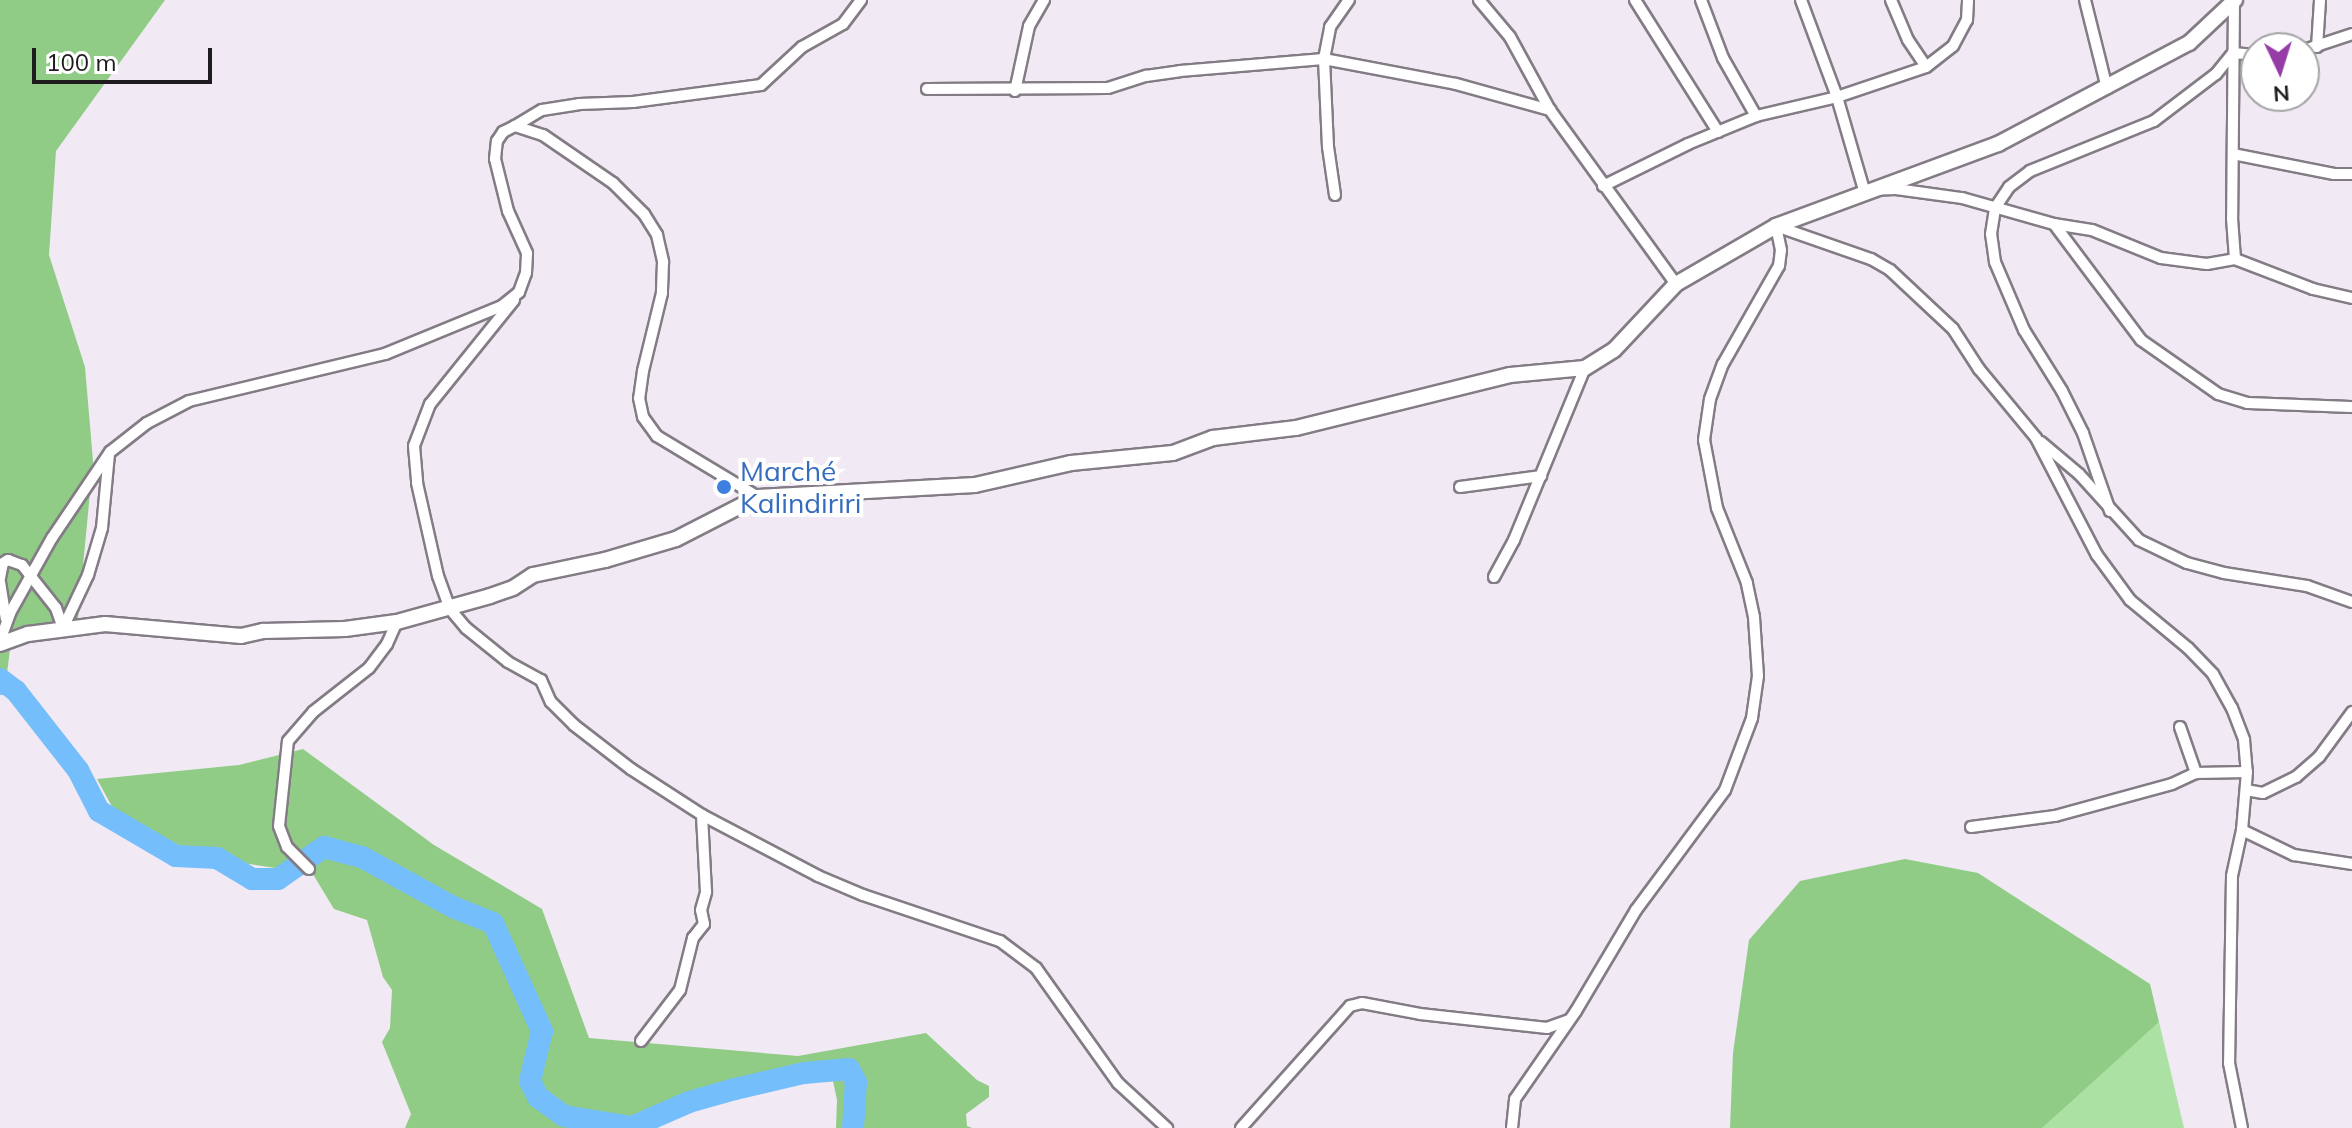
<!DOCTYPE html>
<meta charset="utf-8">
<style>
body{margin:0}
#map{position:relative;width:2352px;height:1128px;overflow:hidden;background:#f1e9f4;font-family:Mulish,sans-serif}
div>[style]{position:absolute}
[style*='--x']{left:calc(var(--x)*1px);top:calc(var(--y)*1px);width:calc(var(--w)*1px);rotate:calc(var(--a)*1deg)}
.green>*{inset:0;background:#abe1a2}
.forest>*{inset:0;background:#90cc86}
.stream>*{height:4px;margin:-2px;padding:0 2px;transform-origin:2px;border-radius:2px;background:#74befb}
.river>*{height:22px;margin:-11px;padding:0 11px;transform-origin:11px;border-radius:11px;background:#74befb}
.roads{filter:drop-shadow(2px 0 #837c85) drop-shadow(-2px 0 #837c85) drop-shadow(0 2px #837c85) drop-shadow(0 -2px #837c85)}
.street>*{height:10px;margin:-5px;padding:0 5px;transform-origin:5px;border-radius:5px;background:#fff}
.secondary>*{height:14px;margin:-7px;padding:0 7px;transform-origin:7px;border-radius:7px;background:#fff}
.dots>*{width:22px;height:22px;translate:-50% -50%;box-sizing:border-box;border:4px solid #fff;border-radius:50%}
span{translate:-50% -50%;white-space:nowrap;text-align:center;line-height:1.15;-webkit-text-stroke:8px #fff;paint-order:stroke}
.shop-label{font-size:28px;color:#366cbe}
.left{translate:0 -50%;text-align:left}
.north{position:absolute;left:2240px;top:32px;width:80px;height:80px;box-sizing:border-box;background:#fff;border:2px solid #a5a4a6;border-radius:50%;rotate:176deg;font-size:22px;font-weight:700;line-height:32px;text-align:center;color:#1f1c20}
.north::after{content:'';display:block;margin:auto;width:28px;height:36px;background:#963ca7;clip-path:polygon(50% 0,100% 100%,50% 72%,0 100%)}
.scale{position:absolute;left:32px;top:48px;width:180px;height:36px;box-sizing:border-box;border:4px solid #1f1c20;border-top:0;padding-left:10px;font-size:24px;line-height:28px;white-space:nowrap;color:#1f1c20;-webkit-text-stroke:6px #fff;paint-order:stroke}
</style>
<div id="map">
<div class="green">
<i style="clip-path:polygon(2159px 1022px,2184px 1128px,2042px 1128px,2087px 1086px)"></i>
</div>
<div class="forest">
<i style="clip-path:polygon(0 0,165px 0,56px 151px,49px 255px,85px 367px,93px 461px,77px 629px,22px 636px,10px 649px,6px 682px,0 684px)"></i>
<i style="clip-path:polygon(303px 749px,434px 845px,542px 909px,589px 1038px,798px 1056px,926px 1033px,977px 1080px,989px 1086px,989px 1097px,966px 1114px,967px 1126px,972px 1128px,836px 1128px,837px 1100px,833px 1081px,809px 1079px,718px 1100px,649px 1128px,405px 1128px,411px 1114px,382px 1042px,390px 1028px,392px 990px,383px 977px,367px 920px,334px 909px,305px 861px,275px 868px,229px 861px,154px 837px,116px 814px,97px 779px,239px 765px)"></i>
<i style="clip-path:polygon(1905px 859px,1978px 873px,2150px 984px,2159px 1022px,2042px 1128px,1730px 1128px,1733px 1053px,1749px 940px,1800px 881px)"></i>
</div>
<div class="stream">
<i style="--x:0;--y:693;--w:16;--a:-7"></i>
</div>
<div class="river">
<i style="--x:0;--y:679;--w:20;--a:37"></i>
<i style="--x:16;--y:691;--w:100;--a:51.9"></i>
<i style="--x:78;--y:770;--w:46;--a:62.9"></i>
<i style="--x:99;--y:811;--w:89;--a:30.3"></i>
<i style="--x:176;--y:856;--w:41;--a:2.8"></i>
<i style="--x:217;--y:858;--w:41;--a:31"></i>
<i style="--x:252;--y:879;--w:26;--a:0"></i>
<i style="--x:278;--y:879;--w:56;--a:-34.8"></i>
<i style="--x:324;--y:847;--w:39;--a:15"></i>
<i style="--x:362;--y:857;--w:104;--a:28.8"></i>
<i style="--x:453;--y:907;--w:43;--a:21.8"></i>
<i style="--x:493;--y:923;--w:119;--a:65.6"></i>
<i style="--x:542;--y:1031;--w:51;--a:103.5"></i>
<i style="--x:530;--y:1081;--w:18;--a:63"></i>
<i style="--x:538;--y:1097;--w:32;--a:36"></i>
<i style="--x:564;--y:1116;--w:69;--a:9.2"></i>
<i style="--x:632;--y:1127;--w:62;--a:-23.7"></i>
<i style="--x:689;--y:1102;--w:48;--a:-15.8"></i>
<i style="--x:735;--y:1089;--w:71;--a:-13.1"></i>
<i style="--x:804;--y:1073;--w:45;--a:-5.1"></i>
<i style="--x:849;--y:1069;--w:15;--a:62"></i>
<i style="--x:856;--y:1082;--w:46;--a:93.7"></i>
</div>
<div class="roads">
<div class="street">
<i style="--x:1479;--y:0;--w:48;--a:50"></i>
<i style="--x:1510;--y:37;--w:83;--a:61.3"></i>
<i style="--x:1550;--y:110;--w:215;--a:54.1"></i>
<i style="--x:1635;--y:0;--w:156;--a:57.8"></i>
<i style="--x:1701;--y:0;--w:62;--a:69.2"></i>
<i style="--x:1723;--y:58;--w:67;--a:60.4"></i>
<i style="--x:1801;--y:0;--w:103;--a:69.6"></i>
<i style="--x:1837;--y:97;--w:97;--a:73.8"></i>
<i style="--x:1864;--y:190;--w:32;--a:-2"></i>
<i style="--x:1896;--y:189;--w:67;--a:7.8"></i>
<i style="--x:1962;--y:198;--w:96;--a:15.8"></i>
<i style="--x:2054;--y:224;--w:38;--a:9"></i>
<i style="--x:2092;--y:230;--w:74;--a:22.1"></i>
<i style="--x:2161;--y:258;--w:46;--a:7.4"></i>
<i style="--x:2207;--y:264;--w:28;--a:-10"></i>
<i style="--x:2235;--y:259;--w:84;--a:21"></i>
<i style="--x:2313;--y:289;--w:40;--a:13"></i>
<i style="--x:1891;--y:0;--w:43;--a:67"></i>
<i style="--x:1908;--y:40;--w:32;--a:56"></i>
<i style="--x:2085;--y:0;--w:91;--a:76"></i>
<i style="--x:2234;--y:3;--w:215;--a:90.5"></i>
<i style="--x:2232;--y:218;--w:41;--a:85.8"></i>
<i style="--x:2317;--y:47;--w:47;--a:-86.3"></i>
<i style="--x:2304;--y:50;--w:51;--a:-18.4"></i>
<i style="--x:927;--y:89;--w:181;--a:-0.3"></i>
<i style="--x:1108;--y:88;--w:40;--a:-18"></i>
<i style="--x:1146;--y:76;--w:34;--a:-8"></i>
<i style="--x:1180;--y:71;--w:144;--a:-4.8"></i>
<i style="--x:1324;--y:59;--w:134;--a:10.7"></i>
<i style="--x:1456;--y:84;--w:98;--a:15.5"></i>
<i style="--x:1015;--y:91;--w:66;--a:-77.8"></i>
<i style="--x:1029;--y:26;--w:30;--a:-60"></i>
<i style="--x:515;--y:126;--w:31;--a:-31"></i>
<i style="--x:542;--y:110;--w:37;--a:-9"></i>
<i style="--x:579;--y:104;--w:54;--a:-2.1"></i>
<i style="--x:633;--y:102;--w:129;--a:-7.6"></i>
<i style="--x:761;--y:85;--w:56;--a:-42.8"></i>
<i style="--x:802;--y:47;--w:47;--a:-29.3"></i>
<i style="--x:843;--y:24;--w:30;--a:-53"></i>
<i style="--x:2233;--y:154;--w:103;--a:11.2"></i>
<i style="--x:2334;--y:174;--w:18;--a:0"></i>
<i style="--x:1603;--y:186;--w:95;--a:-26.3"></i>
<i style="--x:1688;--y:144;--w:74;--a:-22.4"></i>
<i style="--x:1756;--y:116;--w:83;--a:-13.2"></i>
<i style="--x:1837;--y:97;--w:94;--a:-18.6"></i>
<i style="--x:1926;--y:67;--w:34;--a:-38"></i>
<i style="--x:1953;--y:46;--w:30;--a:-62"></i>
<i style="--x:1967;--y:20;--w:20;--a:-87"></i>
<i style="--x:1335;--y:195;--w:49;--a:-98.3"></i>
<i style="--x:1328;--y:147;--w:88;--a:-92.6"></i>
<i style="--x:1324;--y:59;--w:33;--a:-79"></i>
<i style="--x:1330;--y:27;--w:33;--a:-55"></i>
<i style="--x:2054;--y:224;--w:145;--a:53.1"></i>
<i style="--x:2141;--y:340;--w:94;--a:35"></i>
<i style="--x:2218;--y:394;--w:30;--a:17"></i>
<i style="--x:2247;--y:403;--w:105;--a:2.2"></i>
<i style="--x:1776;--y:226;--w:101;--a:19.2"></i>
<i style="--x:1871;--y:259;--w:22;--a:30"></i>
<i style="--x:1890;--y:270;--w:86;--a:43.1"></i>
<i style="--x:1953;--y:329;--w:48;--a:57"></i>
<i style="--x:1979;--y:369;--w:89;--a:50.4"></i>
<i style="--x:2036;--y:438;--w:132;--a:62.5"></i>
<i style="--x:2097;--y:555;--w:56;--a:53.7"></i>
<i style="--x:2130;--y:600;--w:75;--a:39.6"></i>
<i style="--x:2188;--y:648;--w:36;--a:46"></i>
<i style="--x:2213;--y:674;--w:39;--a:61"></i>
<i style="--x:2232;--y:708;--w:34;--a:69"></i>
<i style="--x:2244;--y:740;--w:32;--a:85"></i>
<i style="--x:2247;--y:772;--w:58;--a:94.9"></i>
<i style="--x:2242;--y:830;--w:47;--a:102.3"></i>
<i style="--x:2232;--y:876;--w:187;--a:90.9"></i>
<i style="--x:2229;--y:1063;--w:66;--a:78.7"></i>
<i style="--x:514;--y:300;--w:134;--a:128.9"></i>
<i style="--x:430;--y:404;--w:45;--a:110.9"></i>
<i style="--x:414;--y:446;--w:37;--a:85"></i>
<i style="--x:417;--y:483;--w:95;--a:77.3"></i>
<i style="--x:438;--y:576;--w:35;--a:70"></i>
<i style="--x:450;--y:609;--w:25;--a:50"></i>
<i style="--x:466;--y:628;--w:54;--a:39"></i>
<i style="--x:508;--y:662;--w:38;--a:29"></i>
<i style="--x:541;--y:680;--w:24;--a:66"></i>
<i style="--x:551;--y:702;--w:33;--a:45"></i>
<i style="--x:574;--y:725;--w:72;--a:37.7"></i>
<i style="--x:631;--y:769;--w:85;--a:32.9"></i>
<i style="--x:702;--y:815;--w:131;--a:27.7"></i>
<i style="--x:818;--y:876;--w:49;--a:22.9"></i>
<i style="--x:863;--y:895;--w:145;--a:18.6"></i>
<i style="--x:1000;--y:941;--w:45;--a:36.9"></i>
<i style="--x:1036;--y:968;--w:141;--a:54.5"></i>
<i style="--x:1118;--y:1083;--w:67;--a:42.6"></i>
<i style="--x:2041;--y:442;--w:50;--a:40.1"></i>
<i style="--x:2079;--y:474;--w:89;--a:47.7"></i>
<i style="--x:2139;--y:540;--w:53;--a:25.6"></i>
<i style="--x:2187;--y:563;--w:38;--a:15"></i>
<i style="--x:2224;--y:573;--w:84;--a:8.9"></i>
<i style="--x:2307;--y:586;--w:48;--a:19.6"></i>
<i style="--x:1460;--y:487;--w:82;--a:-7.7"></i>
<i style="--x:2110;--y:511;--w:83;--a:-109.1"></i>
<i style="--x:2083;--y:433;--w:47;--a:-116.6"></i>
<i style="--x:2062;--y:391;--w:72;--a:-121.9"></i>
<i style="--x:2024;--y:330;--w:74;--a:-113.1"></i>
<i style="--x:1995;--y:262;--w:28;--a:-98"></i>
<i style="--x:1991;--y:234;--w:26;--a:-81"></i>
<i style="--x:1995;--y:208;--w:25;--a:-56"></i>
<i style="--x:2009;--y:187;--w:26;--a:-37"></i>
<i style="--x:2030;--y:171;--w:134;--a:-22"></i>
<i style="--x:2154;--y:121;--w:78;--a:-37.2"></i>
<i style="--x:2216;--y:74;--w:27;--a:-51"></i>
<i style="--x:2233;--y:53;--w:23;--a:5"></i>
<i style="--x:1494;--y:577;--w:42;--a:-61.6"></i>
<i style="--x:1514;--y:540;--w:186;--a:-67.6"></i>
<i style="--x:0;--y:578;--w:15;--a:-79"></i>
<i style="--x:3;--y:563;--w:6;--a:-31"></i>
<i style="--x:8;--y:560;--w:15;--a:20"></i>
<i style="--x:22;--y:565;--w:55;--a:51.7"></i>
<i style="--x:56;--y:608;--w:21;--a:71"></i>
<i style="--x:0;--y:582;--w:37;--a:81"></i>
<i style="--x:63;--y:628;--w:59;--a:-64.7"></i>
<i style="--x:88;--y:575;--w:49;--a:-73.4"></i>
<i style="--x:102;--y:528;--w:74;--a:-84.6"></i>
<i style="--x:0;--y:641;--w:30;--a:-70"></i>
<i style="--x:10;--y:613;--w:86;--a:-60.8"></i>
<i style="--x:52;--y:538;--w:104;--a:-56"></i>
<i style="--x:110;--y:452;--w:47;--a:-38.1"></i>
<i style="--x:147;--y:423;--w:47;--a:-27.6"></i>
<i style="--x:189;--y:401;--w:202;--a:-13.5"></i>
<i style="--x:385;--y:354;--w:126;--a:-22.3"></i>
<i style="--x:502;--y:306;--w:22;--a:-39"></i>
<i style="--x:519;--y:292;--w:20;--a:-70"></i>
<i style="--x:526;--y:273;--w:20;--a:-87"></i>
<i style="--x:527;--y:253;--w:46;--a:-114.3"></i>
<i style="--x:508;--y:211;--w:54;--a:-104"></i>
<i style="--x:495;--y:159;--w:18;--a:-84"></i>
<i style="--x:497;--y:141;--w:11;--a:-56"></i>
<i style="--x:503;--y:132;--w:13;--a:-27"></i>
<i style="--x:515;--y:126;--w:29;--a:18"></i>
<i style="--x:543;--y:135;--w:85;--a:34.4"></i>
<i style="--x:613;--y:183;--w:44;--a:45"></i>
<i style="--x:644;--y:214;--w:25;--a:58"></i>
<i style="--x:657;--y:235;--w:28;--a:77"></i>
<i style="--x:663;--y:262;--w:31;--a:92"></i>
<i style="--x:662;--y:293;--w:80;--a:103.7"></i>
<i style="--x:643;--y:371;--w:27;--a:98"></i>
<i style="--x:639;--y:398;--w:19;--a:78"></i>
<i style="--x:643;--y:417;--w:24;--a:54"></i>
<i style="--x:657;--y:436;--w:118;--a:31.1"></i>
<i style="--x:2180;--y:727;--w:49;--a:70.8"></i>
<i style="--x:2246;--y:790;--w:17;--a:10"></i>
<i style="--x:2263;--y:793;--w:37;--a:-26"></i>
<i style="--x:2296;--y:777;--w:30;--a:-41"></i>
<i style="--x:2319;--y:757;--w:56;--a:-53.7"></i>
<i style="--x:1971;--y:827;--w:85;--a:-7.5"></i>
<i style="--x:2055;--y:816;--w:121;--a:-15.3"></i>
<i style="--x:2172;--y:784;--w:26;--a:-25"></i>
<i style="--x:2196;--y:773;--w:51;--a:-1.1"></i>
<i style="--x:2242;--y:830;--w:58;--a:25.7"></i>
<i style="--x:2294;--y:855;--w:59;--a:8.8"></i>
<i style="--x:309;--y:869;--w:31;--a:-135"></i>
<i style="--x:287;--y:847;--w:22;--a:-111"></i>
<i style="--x:279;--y:826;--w:85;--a:-84"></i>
<i style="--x:288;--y:741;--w:38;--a:-49"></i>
<i style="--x:313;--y:712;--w:71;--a:-38.2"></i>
<i style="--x:369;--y:668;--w:30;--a:-53"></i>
<i style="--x:387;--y:644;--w:24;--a:-66"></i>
<i style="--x:641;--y:1041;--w:64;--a:-52.6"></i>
<i style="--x:680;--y:990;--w:54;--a:-76"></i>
<i style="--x:693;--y:938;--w:18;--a:-52"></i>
<i style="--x:704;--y:924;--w:14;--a:-102"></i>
<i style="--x:701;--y:910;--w:19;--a:-74"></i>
<i style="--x:706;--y:892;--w:77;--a:-93"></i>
<i style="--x:1241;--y:1128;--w:164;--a:-48.2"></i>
<i style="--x:1350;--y:1006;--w:12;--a:-14"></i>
<i style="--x:1362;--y:1003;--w:59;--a:10.7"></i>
<i style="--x:1420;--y:1014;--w:128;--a:6.3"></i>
<i style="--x:1547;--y:1028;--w:23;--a:-20"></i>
<i style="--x:1512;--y:1128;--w:29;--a:-84"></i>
<i style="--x:1515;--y:1099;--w:107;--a:-55.3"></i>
<i style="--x:1576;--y:1011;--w:117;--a:-59.3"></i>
<i style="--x:1636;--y:910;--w:149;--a:-53.4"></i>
<i style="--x:1725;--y:790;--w:77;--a:-69.4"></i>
<i style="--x:1752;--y:718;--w:42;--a:-81.9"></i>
<i style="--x:1758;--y:676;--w:59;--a:-93.9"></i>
<i style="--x:1754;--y:617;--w:35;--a:-102"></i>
<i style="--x:1747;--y:583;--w:81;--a:-111.8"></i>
<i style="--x:1717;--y:508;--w:69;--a:-100.8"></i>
<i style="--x:1704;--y:440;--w:41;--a:-81.7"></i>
<i style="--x:1710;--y:399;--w:37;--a:-70"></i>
<i style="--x:1723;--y:364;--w:113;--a:-60.3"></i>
<i style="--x:1779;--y:266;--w:16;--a:-83"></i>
<i style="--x:1781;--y:250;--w:25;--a:-102"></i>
</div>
<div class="secondary">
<i style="--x:0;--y:644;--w:30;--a:-20"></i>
<i style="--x:28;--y:634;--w:78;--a:-7.4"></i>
<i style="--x:105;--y:624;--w:137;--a:5"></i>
<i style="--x:241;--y:636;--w:23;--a:-13"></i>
<i style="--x:263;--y:631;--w:82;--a:-1.4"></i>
<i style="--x:345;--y:629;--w:52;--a:-7.7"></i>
<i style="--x:397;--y:622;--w:97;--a:-15.6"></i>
<i style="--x:490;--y:596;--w:24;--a:-19"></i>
<i style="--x:513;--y:588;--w:24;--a:-33"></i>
<i style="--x:533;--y:575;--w:74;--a:-11.8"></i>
<i style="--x:605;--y:560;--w:74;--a:-16.5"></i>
<i style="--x:676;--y:539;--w:92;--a:-27.1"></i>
<i style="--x:758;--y:497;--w:217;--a:-3.2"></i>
<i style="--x:975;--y:485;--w:98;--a:-12.9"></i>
<i style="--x:1071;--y:463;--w:102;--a:-5.6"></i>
<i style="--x:1173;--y:453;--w:43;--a:-20.6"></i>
<i style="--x:1213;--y:438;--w:84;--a:-6.9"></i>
<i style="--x:1296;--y:428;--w:220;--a:-13.9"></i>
<i style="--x:1510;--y:375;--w:75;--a:-5.3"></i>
<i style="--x:1585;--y:368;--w:34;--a:-32"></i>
<i style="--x:1614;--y:350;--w:91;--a:-46.8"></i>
<i style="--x:1676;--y:284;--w:116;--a:-30.1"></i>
<i style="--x:1776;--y:226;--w:237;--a:-20.3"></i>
<i style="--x:1998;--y:144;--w:216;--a:-27.9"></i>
<i style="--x:2189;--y:43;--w:63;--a:-43.1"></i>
</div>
</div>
<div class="dots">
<i style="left:724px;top:487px;background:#3f7fe0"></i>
</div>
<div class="shop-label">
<span class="left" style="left:740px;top:487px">Marché<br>Kalindiriri</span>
</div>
<div class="north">N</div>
<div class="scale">100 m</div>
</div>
